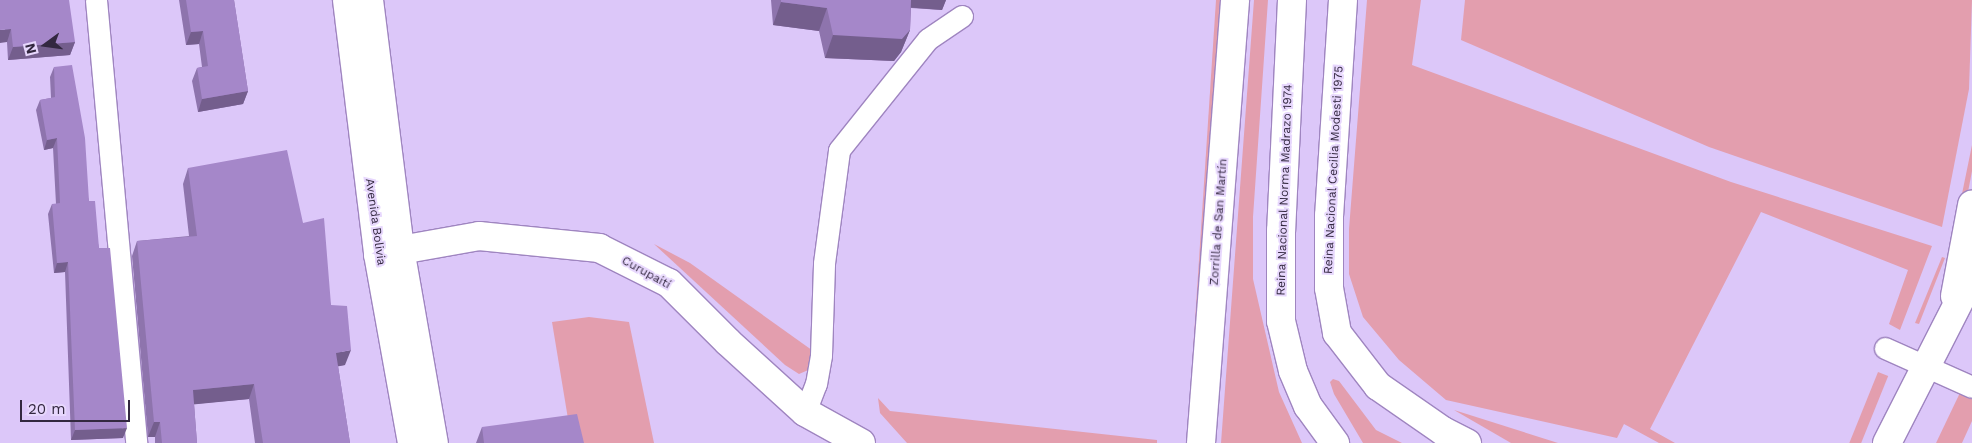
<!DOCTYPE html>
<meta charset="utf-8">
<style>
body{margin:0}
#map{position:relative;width:1972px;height:443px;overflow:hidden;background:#dcc7f9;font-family:"Work Sans",sans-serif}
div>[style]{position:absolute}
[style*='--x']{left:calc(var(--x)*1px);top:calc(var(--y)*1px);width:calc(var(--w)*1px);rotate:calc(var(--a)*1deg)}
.green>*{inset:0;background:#e39eae;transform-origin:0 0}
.roads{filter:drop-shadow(1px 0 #9f85c0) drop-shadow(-1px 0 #9f85c0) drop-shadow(0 1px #9f85c0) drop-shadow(0 -1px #9f85c0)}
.service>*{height:21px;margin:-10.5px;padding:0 10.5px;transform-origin:10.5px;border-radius:10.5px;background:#fff}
.minor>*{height:28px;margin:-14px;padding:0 14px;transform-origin:14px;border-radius:14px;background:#fff}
.tertiary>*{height:28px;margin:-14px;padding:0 14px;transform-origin:14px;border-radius:14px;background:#fff}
.secondary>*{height:28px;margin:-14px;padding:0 14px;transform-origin:14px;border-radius:14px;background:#fff}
.wall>*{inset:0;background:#8e74ad}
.shaded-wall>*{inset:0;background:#745e8d}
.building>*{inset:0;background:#a587c9}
span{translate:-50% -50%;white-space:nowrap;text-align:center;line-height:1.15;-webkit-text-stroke:4px #e7d7fd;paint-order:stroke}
.street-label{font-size:12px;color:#332840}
.north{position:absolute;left:20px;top:20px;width:50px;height:50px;-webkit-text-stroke:4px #e7d7fd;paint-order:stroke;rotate:256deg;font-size:14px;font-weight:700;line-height:20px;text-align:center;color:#332840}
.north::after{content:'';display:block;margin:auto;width:18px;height:22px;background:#332840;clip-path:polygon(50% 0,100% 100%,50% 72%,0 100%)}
.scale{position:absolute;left:20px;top:400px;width:110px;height:22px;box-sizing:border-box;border:2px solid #332840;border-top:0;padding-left:6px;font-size:15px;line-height:18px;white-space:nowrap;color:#332840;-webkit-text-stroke:4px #e7d7fd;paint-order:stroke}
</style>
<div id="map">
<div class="green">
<i style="clip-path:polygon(1216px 0,1220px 0,1189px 443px,1187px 443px)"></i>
<i style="clip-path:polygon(1254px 0,1268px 0,1253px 217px,1253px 279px,1279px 392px,1302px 443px,1221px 443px)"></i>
<i style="clip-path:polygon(1367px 0,1421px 0,1412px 65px,1731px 182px,1932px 246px,1900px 330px,1889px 324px,1908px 270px,1761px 212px,1650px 429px,1675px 443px,1659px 443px,1624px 424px,1617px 438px,1446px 400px,1399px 360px,1363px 317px,1349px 274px,1349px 229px)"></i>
<i style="clip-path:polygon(1465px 0,1972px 0,1969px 89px,1942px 227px,1709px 147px,1461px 40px)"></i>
<i style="clip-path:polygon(1972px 145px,1972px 171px,1960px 234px,1954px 233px)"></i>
<i style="clip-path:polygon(654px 244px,690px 263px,823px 358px,813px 368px,799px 374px,785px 365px)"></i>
<i style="clip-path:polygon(1942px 257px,1945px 258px,1919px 324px,1915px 323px)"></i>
<i style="clip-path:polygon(589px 317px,629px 322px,654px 443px,572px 443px,552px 322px)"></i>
<i style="left:1878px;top:372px;width:11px;height:78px;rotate:22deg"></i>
<i style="clip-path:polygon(1968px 376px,1972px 378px,1972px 421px,1962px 443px,1936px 443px)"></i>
<i style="clip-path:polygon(1333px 379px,1339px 381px,1376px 430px,1402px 443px,1363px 443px,1334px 394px,1330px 382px)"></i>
<i style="clip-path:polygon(878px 398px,890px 411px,1157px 440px,1157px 443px,907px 443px,880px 413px)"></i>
<i style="clip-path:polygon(1454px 410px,1558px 443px,1511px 443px)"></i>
</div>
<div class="roads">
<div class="service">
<i style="--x:96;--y:0;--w:445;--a:84.8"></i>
<i style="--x:1885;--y:348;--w:95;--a:24.1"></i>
<i style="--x:805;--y:412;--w:30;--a:-69"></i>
<i style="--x:816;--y:384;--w:29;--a:-80"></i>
<i style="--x:821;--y:355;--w:92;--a:-88.1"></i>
<i style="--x:824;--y:263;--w:114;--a:-82.4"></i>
<i style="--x:839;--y:150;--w:142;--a:-51.3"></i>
<i style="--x:928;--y:39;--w:41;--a:-34.1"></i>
</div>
<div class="minor">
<i style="--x:378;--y:254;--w:103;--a:-10.1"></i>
<i style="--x:479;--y:236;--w:121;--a:5.7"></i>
<i style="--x:599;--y:248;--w:78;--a:26.6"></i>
<i style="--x:669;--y:283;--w:83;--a:45"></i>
<i style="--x:728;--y:342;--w:104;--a:42.3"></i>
<i style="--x:805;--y:412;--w:64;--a:29"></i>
<i style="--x:1955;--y:296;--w:93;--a:-79.4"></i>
<i style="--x:1201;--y:443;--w:444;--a:-85.6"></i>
<i style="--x:1887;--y:443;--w:187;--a:-63"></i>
</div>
<div class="tertiary">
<i style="--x:347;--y:0;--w:256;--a:83"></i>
<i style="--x:378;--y:254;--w:192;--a:79.8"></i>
<i style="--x:369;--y:0;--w:251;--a:82.9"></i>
<i style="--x:400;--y:249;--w:197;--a:80.1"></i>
</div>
<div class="secondary">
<i style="--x:1292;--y:0;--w:231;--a:92.7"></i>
<i style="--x:1281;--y:231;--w:90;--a:90"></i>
<i style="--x:1281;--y:321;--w:51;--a:76.5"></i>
<i style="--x:1293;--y:371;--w:38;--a:67"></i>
<i style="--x:1308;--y:406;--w:46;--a:53.9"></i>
<i style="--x:1343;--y:0;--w:216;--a:93.7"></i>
<i style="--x:1329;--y:216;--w:72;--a:90"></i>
<i style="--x:1329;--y:288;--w:46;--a:79.9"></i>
<i style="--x:1337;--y:333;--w:67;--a:52.3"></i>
<i style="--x:1378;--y:386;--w:79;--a:34.7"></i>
<i style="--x:1443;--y:431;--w:27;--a:27"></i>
</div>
</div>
<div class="wall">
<i style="clip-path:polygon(0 0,75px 42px,70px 55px,8px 60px,7px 42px)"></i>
<i style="clip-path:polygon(179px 0,234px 0,248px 91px,243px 104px,198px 112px,192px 81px,197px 68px,202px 67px,199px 44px,186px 45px)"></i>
<i style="clip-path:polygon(771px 0,946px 0,942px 10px,911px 8px,910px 30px,901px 52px,894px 61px,825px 58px,819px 31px,773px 25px)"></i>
<i style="clip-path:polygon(54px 67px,89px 201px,99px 248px,123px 438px,71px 440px,65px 272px,54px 273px,48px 214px,52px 204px,56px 204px,53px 148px,44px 150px,36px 110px,40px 100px,51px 98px,50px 77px)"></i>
<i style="clip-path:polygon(188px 168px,303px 223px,331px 305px,345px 365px,338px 366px,350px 443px,255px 443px,249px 399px,194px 404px,197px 443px,155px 443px,155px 437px,148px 437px,132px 256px,137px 241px,189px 236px,183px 184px)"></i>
<i style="clip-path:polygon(482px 427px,584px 443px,476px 443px)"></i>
</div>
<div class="shaded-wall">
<i style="clip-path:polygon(907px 0,946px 0,942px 10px,904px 7px)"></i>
<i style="clip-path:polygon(781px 2px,827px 8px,819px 31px,773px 25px)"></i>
<i style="clip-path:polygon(11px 29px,7px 42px,0 43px,0 30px)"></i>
<i style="clip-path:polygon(910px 30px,901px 52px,894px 61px,825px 58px,833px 35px)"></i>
<i style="clip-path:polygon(203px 31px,199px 44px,186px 45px,191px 32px)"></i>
<i style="clip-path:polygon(75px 42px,70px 55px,8px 60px,13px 47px)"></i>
<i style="clip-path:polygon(248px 91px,243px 104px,198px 112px,202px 99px)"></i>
<i style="clip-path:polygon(57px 138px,53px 148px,44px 150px,47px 140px)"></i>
<i style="clip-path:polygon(68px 262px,65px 272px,54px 273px,57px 263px)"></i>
<i style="clip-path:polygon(351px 350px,345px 365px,330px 368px,336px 353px)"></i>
<i style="clip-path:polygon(254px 384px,249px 399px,188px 405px,193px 390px)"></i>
<i style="clip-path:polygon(154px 422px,160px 422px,155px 437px,148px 437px)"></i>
<i style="clip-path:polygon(127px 428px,123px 438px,71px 440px,75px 430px)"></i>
</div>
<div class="building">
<i style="clip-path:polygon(0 0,69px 0,75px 42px,13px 47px,11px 29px,0 30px)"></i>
<i style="clip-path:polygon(186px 0,234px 0,248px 91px,202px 99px,197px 68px,208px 66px,203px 31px,191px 32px)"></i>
<i style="clip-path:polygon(781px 0,911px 0,910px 30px,902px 39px,833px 35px,827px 8px,781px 2px)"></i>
<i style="clip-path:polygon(72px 65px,85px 138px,89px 201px,95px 201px,99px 248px,110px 248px,127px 428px,75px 430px,68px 262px,57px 263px,52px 204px,60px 203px,57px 138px,47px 140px,40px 100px,55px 97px,54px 67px)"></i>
<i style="clip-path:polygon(287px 150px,303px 223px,324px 218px,331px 305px,347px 306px,351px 350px,336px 353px,350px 443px,263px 443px,254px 384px,193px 390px,197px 443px,162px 443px,160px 422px,154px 422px,137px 241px,197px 236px,188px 168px)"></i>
<i style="clip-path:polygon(577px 414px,584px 443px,484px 443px,482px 427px)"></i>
</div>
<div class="street-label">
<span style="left:1334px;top:170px;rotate:-87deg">Reina Nacional Cecilia Modesti 1975</span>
<span style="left:1285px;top:190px;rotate:-88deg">Reina Nacional Norma Madrazo 1974</span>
<span style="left:375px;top:222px;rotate:82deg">Avenida Bolivia</span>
<span style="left:1219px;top:222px;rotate:-86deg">Zorrilla de San Martín</span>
<span style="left:646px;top:273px;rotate:29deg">Curupaití</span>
</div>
<div class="north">N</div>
<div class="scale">20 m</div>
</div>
